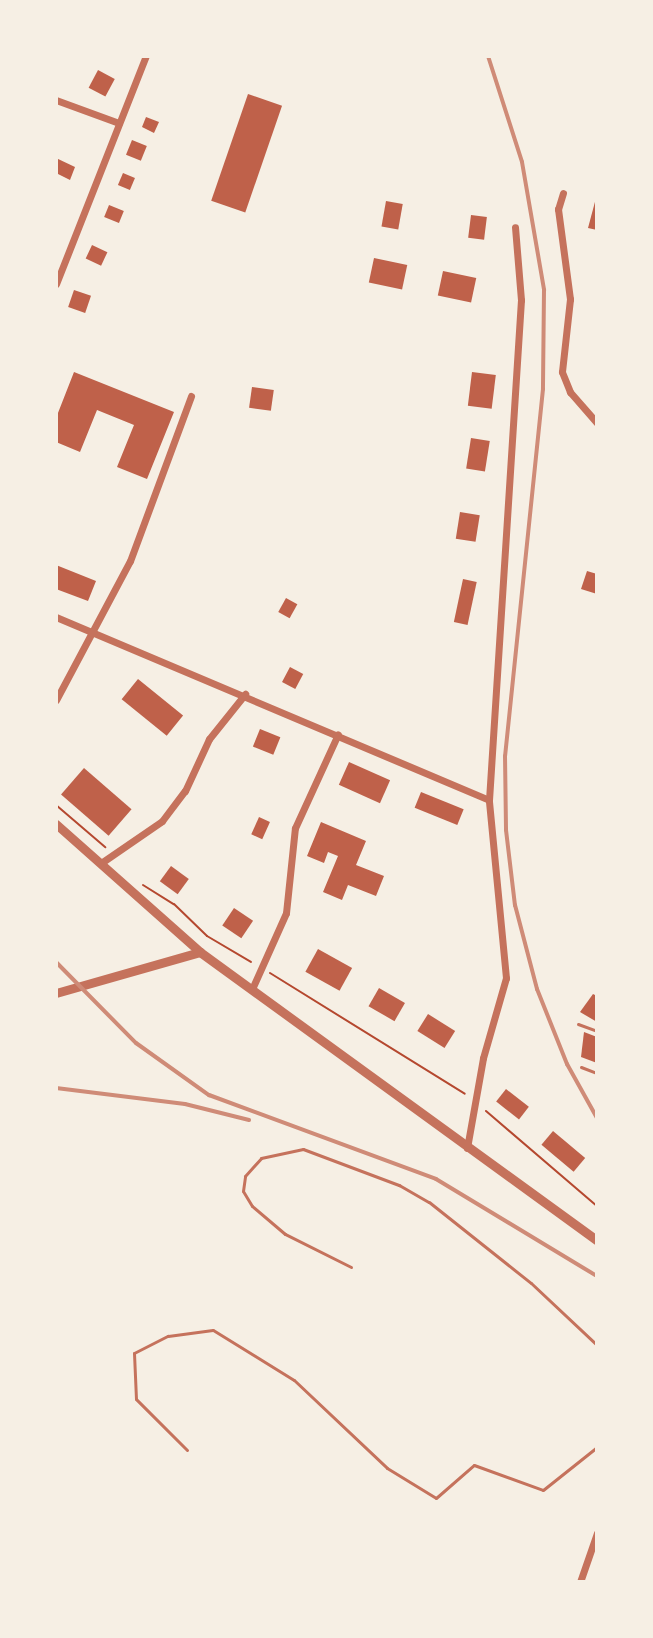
<!DOCTYPE html>
<style>
body{margin:0}
#map{position:relative;width:653px;height:1638px;overflow:hidden;background:#f6efe4;font-family:Inter,sans-serif}
div>[style]{position:absolute}
[style*='--x']{left:calc(var(--x)*1px);top:calc(var(--y)*1px);width:calc(var(--w)*1px);rotate:calc(var(--a)*1deg)}
.building>*{inset:0;background:#bf614a;transform-origin:0 0}
.path>*{height:2px;margin:-1px;padding:0 1px;transform-origin:1px;border-radius:1px;background:#b5482f}
.service>*{height:3px;margin:-1.5px;padding:0 1.5px;transform-origin:1.5px;border-radius:1.5px;background:#c5725c}
.minor>*{height:7px;margin:-3.5px;padding:0 3.5px;transform-origin:3.5px;border-radius:3.5px;background:#c5725c}
.tertiary>*{height:9px;margin:-4.5px;padding:0 4.5px;transform-origin:4.5px;border-radius:4.5px;background:#c5725c}
.rail>*{height:4px;margin:-2px;padding:0 2px;transform-origin:2px;border-radius:2px;background:#cf8b77}
span{translate:-50% -50%;white-space:nowrap;text-align:center;line-height:1.15;-webkit-text-stroke:7px #f6efe4;paint-order:stroke}
.frame{position:absolute;inset:0;border:58px solid #f6efe4;pointer-events:none}
</style>
<div id="map">
<div class="building">
<i style="left:98px;top:70px;width:19px;height:20px;rotate:28deg"></i>
<i style="left:248px;top:94px;width:36px;height:113px;rotate:19deg"></i>
<i style="clip-path:polygon(146px 117px,159px 122px,154px 133px,142px 127px)"></i>
<i style="left:132px;top:140px;width:16px;height:16px;rotate:22deg"></i>
<i style="clip-path:polygon(56px 158px,75px 167px,70px 180px,56px 173px)"></i>
<i style="left:123px;top:173px;width:13px;height:13px;rotate:23deg"></i>
<i style="clip-path:polygon(596px 198px,597px 198px,597px 230px,588px 228px)"></i>
<i style="left:386px;top:201px;width:17px;height:26px;rotate:10deg"></i>
<i style="left:109px;top:205px;width:16px;height:13px;rotate:22deg"></i>
<i style="left:471px;top:215px;width:16px;height:23px;rotate:7deg"></i>
<i style="left:92px;top:245px;width:17px;height:15px;rotate:25deg"></i>
<i style="left:374px;top:258px;width:34px;height:25px;rotate:12deg"></i>
<i style="left:443px;top:271px;width:34px;height:25px;rotate:12deg"></i>
<i style="left:74px;top:290px;width:18px;height:18px;rotate:19deg"></i>
<i style="clip-path:polygon(74px 372px,174px 412px,147px 479px,117px 467px,134px 425px,97px 410px,80px 452px,56px 442px,56px 418px)"></i>
<i style="left:472px;top:372px;width:24px;height:34px;rotate:7deg"></i>
<i style="left:252px;top:387px;width:22px;height:21px;rotate:8deg"></i>
<i style="left:471px;top:438px;width:19px;height:31px;rotate:9deg"></i>
<i style="left:460px;top:512px;width:20px;height:27px;rotate:9deg"></i>
<i style="clip-path:polygon(56px 565px,96px 581px,88px 601px,56px 589px)"></i>
<i style="clip-path:polygon(587px 571px,597px 574px,597px 594px,581px 589px)"></i>
<i style="left:463px;top:579px;width:14px;height:44px;rotate:12deg"></i>
<i style="left:286px;top:598px;width:13px;height:16px;rotate:29deg"></i>
<i style="left:290px;top:667px;width:15px;height:17px;rotate:28deg"></i>
<i style="left:138px;top:679px;width:58px;height:26px;rotate:39deg"></i>
<i style="left:260px;top:729px;width:22px;height:19px;rotate:22deg"></i>
<i style="left:349px;top:762px;width:45px;height:25px;rotate:24deg"></i>
<i style="left:84px;top:768px;width:63px;height:35px;rotate:41deg"></i>
<i style="left:421px;top:792px;width:46px;height:17px;rotate:22deg"></i>
<i style="left:259px;top:817px;width:12px;height:19px;rotate:24deg"></i>
<i style="clip-path:polygon(321px 822px,366px 841px,356px 865px,384px 876px,376px 896px,348px 885px,342px 900px,323px 892px,338px 856px,328px 852px,324px 863px,307px 856px)"></i>
<i style="left:171px;top:866px;width:22px;height:19px;rotate:36deg"></i>
<i style="left:234px;top:908px;width:23px;height:21px;rotate:34deg"></i>
<i style="left:318px;top:949px;width:39px;height:26px;rotate:29deg"></i>
<i style="left:379px;top:988px;width:30px;height:21px;rotate:30deg"></i>
<i style="clip-path:polygon(593px 994px,597px 996px,597px 1022px,580px 1012px)"></i>
<i style="left:428px;top:1014px;width:32px;height:20px;rotate:32deg"></i>
<i style="clip-path:polygon(584px 1032px,597px 1037px,597px 1063px,581px 1057px)"></i>
<i style="left:506px;top:1089px;width:29px;height:16px;rotate:38deg"></i>
<i style="left:553px;top:1131px;width:42px;height:18px;rotate:40deg"></i>
</div>
<div class="path">
<i style="--x:56;--y:805;--w:65;--a:40.6"></i>
<i style="--x:143;--y:885;--w:36;--a:32"></i>
<i style="--x:174;--y:904;--w:46;--a:44.1"></i>
<i style="--x:207;--y:936;--w:51;--a:30.6"></i>
<i style="--x:270;--y:973;--w:229;--a:31.8"></i>
<i style="--x:486;--y:1111;--w:146;--a:40.6"></i>
</div>
<div class="service">
<i style="--x:578;--y:1024;--w:20;--a:20"></i>
<i style="--x:581;--y:1067;--w:17;--a:21"></i>
<i style="--x:351;--y:1267;--w:74;--a:-153.4"></i>
<i style="--x:285;--y:1234;--w:43;--a:-139.7"></i>
<i style="--x:252;--y:1206;--w:17;--a:-121"></i>
<i style="--x:243;--y:1191;--w:15;--a:-82"></i>
<i style="--x:245;--y:1176;--w:24;--a:-48"></i>
<i style="--x:261;--y:1158;--w:43;--a:-12.1"></i>
<i style="--x:303;--y:1149;--w:103;--a:20.6"></i>
<i style="--x:399;--y:1185;--w:34;--a:30"></i>
<i style="--x:429;--y:1202;--w:130;--a:38.5"></i>
<i style="--x:531;--y:1283;--w:91;--a:43.2"></i>
<i style="--x:187;--y:1450;--w:72;--a:-135"></i>
<i style="--x:136;--y:1399;--w:46;--a:-92.5"></i>
<i style="--x:134;--y:1353;--w:38;--a:-27"></i>
<i style="--x:168;--y:1336;--w:45;--a:-7.6"></i>
<i style="--x:213;--y:1330;--w:95;--a:31.7"></i>
<i style="--x:294;--y:1380;--w:128;--a:43.4"></i>
<i style="--x:387;--y:1468;--w:57;--a:31.5"></i>
<i style="--x:436;--y:1498;--w:50;--a:-41"></i>
<i style="--x:474;--y:1465;--w:73;--a:19.9"></i>
<i style="--x:543;--y:1490;--w:69;--a:-38.5"></i>
</div>
<div class="minor">
<i style="--x:56;--y:100;--w:67;--a:20.1"></i>
<i style="--x:563;--y:193;--w:17;--a:107"></i>
<i style="--x:558;--y:209;--w:91;--a:82.4"></i>
<i style="--x:570;--y:299;--w:73;--a:96.3"></i>
<i style="--x:562;--y:372;--w:22;--a:68"></i>
<i style="--x:570;--y:392;--w:41;--a:48.9"></i>
<i style="--x:56;--y:284;--w:245;--a:-68.5"></i>
<i style="--x:56;--y:617;--w:470;--a:22.9"></i>
<i style="--x:56;--y:700;--w:157;--a:-62"></i>
<i style="--x:130;--y:561;--w:176;--a:-69.7"></i>
<i style="--x:101;--y:863;--w:74;--a:-34.5"></i>
<i style="--x:162;--y:821;--w:38;--a:-53"></i>
<i style="--x:185;--y:791;--w:57;--a:-65.2"></i>
<i style="--x:209;--y:739;--w:58;--a:-51.3"></i>
<i style="--x:252;--y:989;--w:83;--a:-65.9"></i>
<i style="--x:286;--y:913;--w:85;--a:-84"></i>
<i style="--x:295;--y:828;--w:103;--a:-65.4"></i>
<i style="--x:467;--y:1148;--w:91;--a:-79.9"></i>
<i style="--x:483;--y:1058;--w:83;--a:-74"></i>
<i style="--x:506;--y:978;--w:179;--a:-95.5"></i>
<i style="--x:489;--y:800;--w:501;--a:-86.34"></i>
<i style="--x:521;--y:300;--w:73;--a:-94.7"></i>
<i style="--x:580;--y:1582;--w:52;--a:-70.9"></i>
</div>
<div class="tertiary">
<i style="--x:56;--y:824;--w:193;--a:41.6"></i>
<i style="--x:200;--y:952;--w:490;--a:36"></i>
<i style="--x:56;--y:993;--w:150;--a:-15.9"></i>
</div>
<div class="rail">
<i style="--x:488;--y:56;--w:111;--a:72.2"></i>
<i style="--x:522;--y:162;--w:130;--a:80.2"></i>
<i style="--x:544;--y:290;--w:99;--a:90.6"></i>
<i style="--x:543;--y:389;--w:369;--a:95.9"></i>
<i style="--x:505;--y:756;--w:74;--a:89.2"></i>
<i style="--x:506;--y:830;--w:76;--a:83.2"></i>
<i style="--x:515;--y:905;--w:87;--a:75.3"></i>
<i style="--x:537;--y:989;--w:81;--a:68.2"></i>
<i style="--x:567;--y:1064;--w:62;--a:60.9"></i>
<i style="--x:56;--y:962;--w:114;--a:45.4"></i>
<i style="--x:136;--y:1043;--w:90;--a:35.5"></i>
<i style="--x:209;--y:1095;--w:242;--a:20.3"></i>
<i style="--x:436;--y:1179;--w:188;--a:31.1"></i>
<i style="--x:56;--y:1088;--w:130;--a:7.1"></i>
<i style="--x:185;--y:1104;--w:66;--a:14"></i>
</div>
<div class="frame"></div>
</div>
